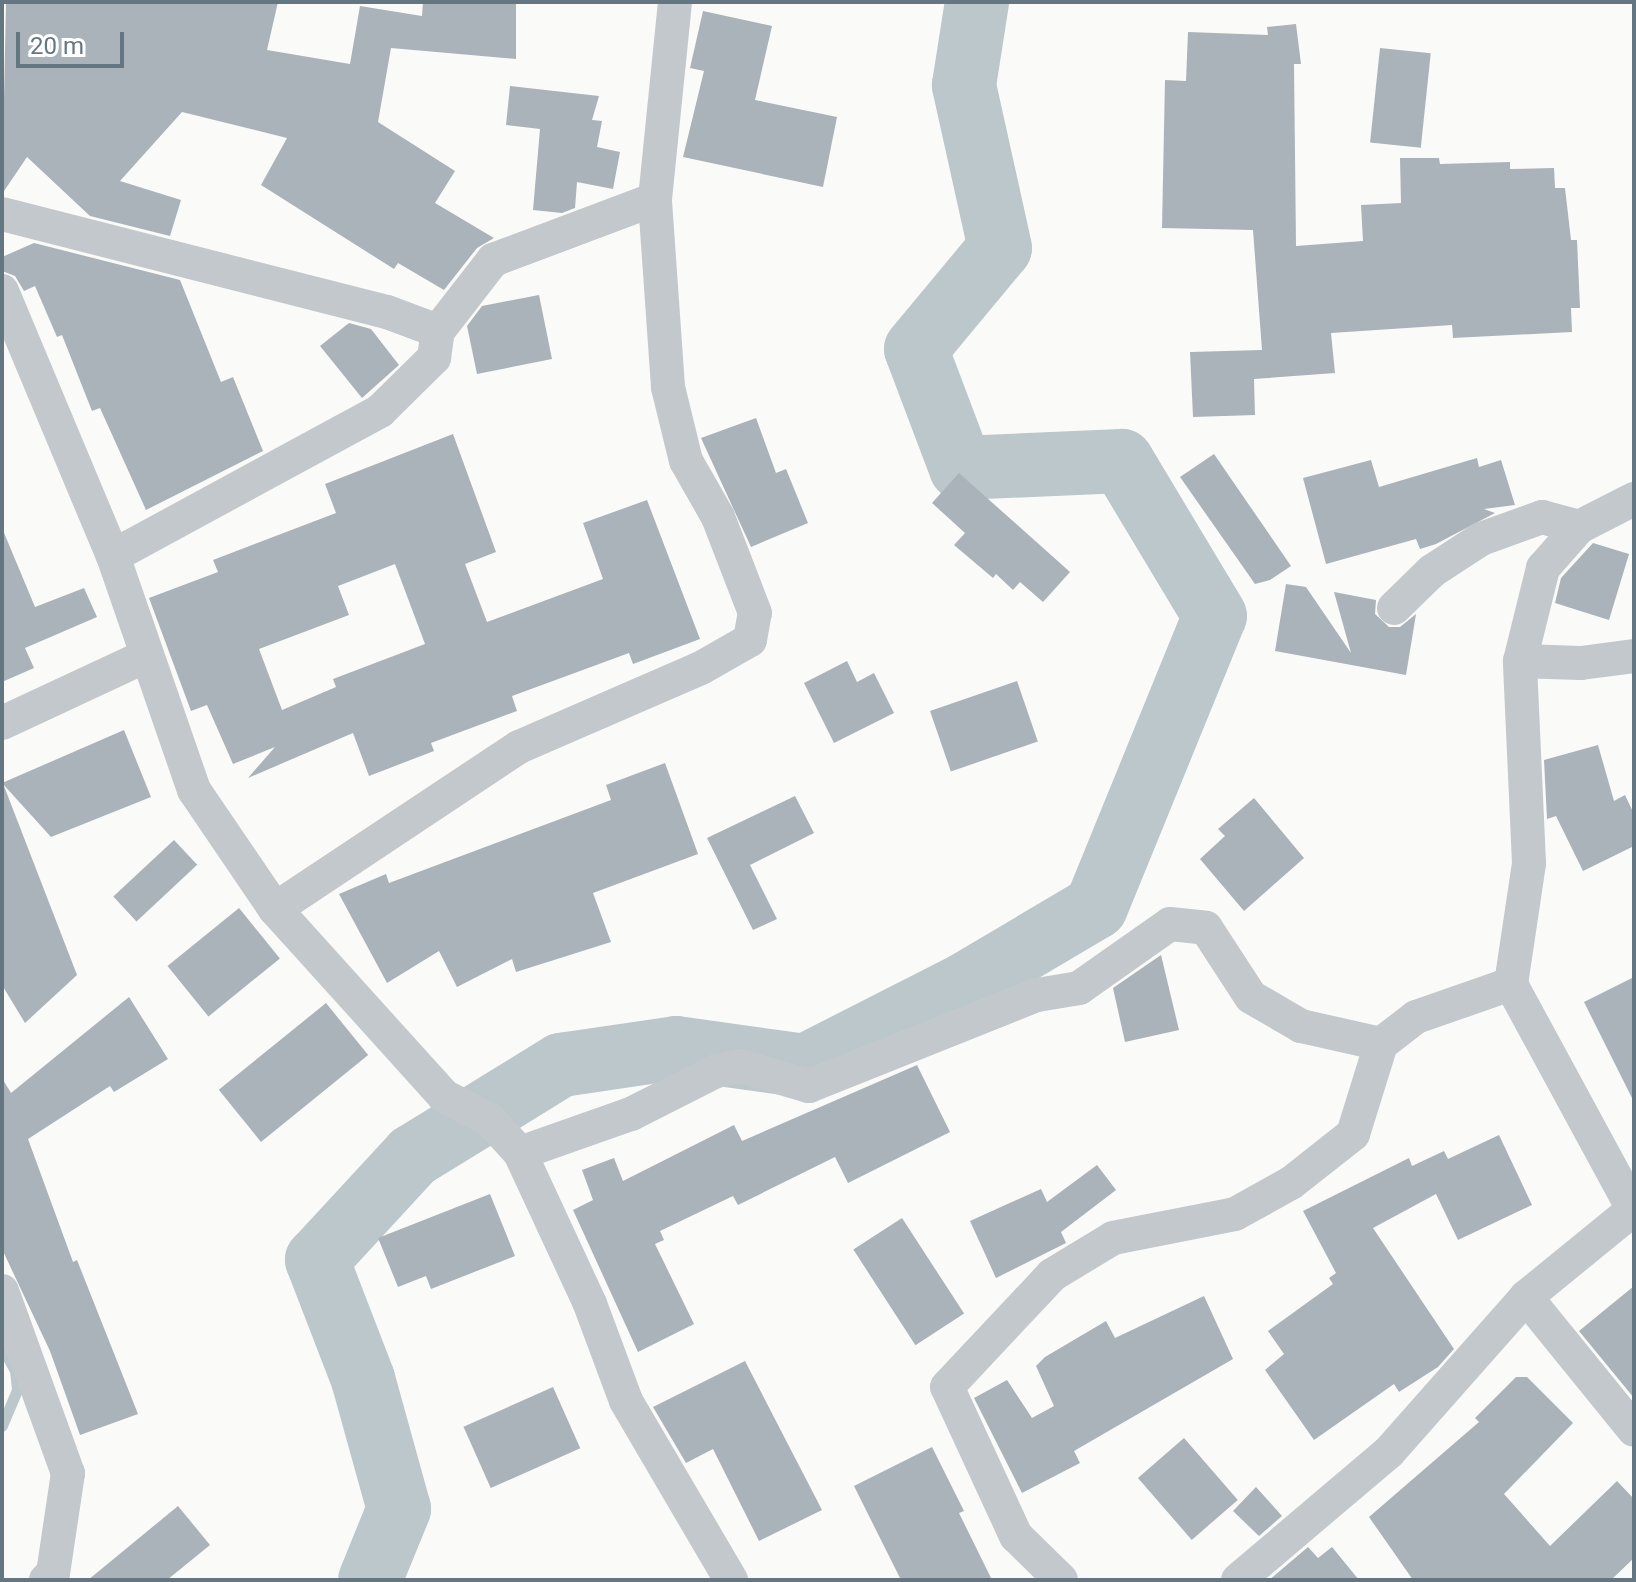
<!DOCTYPE html>
<style>
body{margin:0}
#map{position:relative;width:1636px;height:1582px;overflow:hidden;background:#fafaf8;font-family:Roboto,sans-serif}
div>[style]{position:absolute}
[style*='--x']{left:calc(var(--x)*1px);top:calc(var(--y)*1px);width:calc(var(--w)*1px);rotate:calc(var(--a)*1deg)}
.stream>*{height:11px;margin:-5.5px;padding:0 5.5px;transform-origin:5.5px;border-radius:5.5px;background:#bbc7cb}
.river>*{height:64px;margin:-32px;padding:0 32px;transform-origin:32px;border-radius:32px;background:#bbc7cb}
.building>*{inset:0;background:#aab3b9;transform-origin:0 0}
.minor>*{height:34px;margin:-17px;padding:0 17px;transform-origin:17px;border-radius:17px;background:#c3c8cc}
span{translate:-50% -50%;white-space:nowrap;text-align:center;line-height:1.15;-webkit-text-stroke:8px #fff;paint-order:stroke}
.frame{position:absolute;inset:0;border:4px solid #657683;pointer-events:none}
.scale{position:absolute;left:16px;top:32px;width:108px;height:36px;box-sizing:border-box;border:4px solid #657683;border-top:0;padding-left:10px;font-size:24px;line-height:28px;white-space:nowrap;color:#657683;-webkit-text-stroke:6px #fff;paint-order:stroke}
</style>
<div id="map">
<div class="stream">
<i style="--x:2;--y:1347;--w:26;--a:61"></i>
<i style="--x:15;--y:1370;--w:20;--a:84"></i>
<i style="--x:17;--y:1390;--w:39;--a:113"></i>
</div>
<div class="river">
<i style="--x:370;--y:1580;--w:77;--a:-67.8"></i>
<i style="--x:399;--y:1509;--w:135;--a:-105.5"></i>
<i style="--x:363;--y:1379;--w:128;--a:-111.1"></i>
<i style="--x:317;--y:1260;--w:142;--a:-47.3"></i>
<i style="--x:413;--y:1156;--w:174;--a:-31.6"></i>
<i style="--x:561;--y:1065;--w:116;--a:-8.4"></i>
<i style="--x:676;--y:1048;--w:130;--a:7.9"></i>
<i style="--x:805;--y:1066;--w:178;--a:-27"></i>
<i style="--x:964;--y:985;--w:153;--a:-30.6"></i>
<i style="--x:1096;--y:907;--w:314;--a:-67.8"></i>
<i style="--x:1215;--y:616;--w:181;--a:-121"></i>
<i style="--x:1122;--y:461;--w:161;--a:177.5"></i>
<i style="--x:961;--y:468;--w:127;--a:-110.7"></i>
<i style="--x:916;--y:349;--w:131;--a:-50.3"></i>
<i style="--x:1000;--y:248;--w:167;--a:-102.5"></i>
<i style="--x:964;--y:85;--w:84;--a:-81.1"></i>
</div>
<div class="building">
<i style="clip-path:polygon(6px 2px,278px 2px,267px 50px,350px 64px,360px 6px,422px 16px,423px 2px,516px 2px,516px 59px,391px 48px,378px 122px,455px 171px,435px 203px,494px 238px,477px 248px,444px 290px,398px 263px,394px 269px,261px 185px,287px 138px,182px 112px,120px 181px,181px 200px,170px 236px,90px 216px,27px 157px,2px 194px)"></i>
<i style="clip-path:polygon(703px 11px,772px 26px,755px 100px,837px 117px,823px 187px,683px 157px,704px 71px,690px 68px)"></i>
<i style="clip-path:polygon(1296px 24px,1301px 64px,1294px 64px,1296px 246px,1363px 241px,1361px 205px,1401px 203px,1400px 158px,1439px 158px,1440px 164px,1510px 162px,1510px 169px,1554px 168px,1555px 188px,1565px 188px,1571px 240px,1577px 240px,1580px 308px,1571px 308px,1572px 332px,1453px 338px,1452px 325px,1331px 333px,1335px 373px,1254px 379px,1255px 415px,1193px 417px,1190px 352px,1262px 350px,1253px 230px,1162px 228px,1165px 80px,1186px 81px,1188px 32px,1268px 35px,1267px 27px)"></i>
<i style="left:1380px;top:48px;width:51px;height:95px;rotate:6deg"></i>
<i style="clip-path:polygon(510px 86px,599px 96px,592px 120px,602px 121px,597px 147px,620px 152px,613px 189px,577px 182px,575px 208px,562px 213px,533px 210px,540px 129px,506px 125px)"></i>
<i style="clip-path:polygon(34px 243px,180px 280px,221px 382px,233px 377px,263px 451px,146px 510px,100px 408px,92px 411px,62px 335px,57px 337px,35px 286px,24px 291px,15px 276px,2px 271px,2px 257px)"></i>
<i style="clip-path:polygon(539px 295px,552px 359px,477px 374px,467px 326px,482px 306px)"></i>
<i style="clip-path:polygon(349px 323px,371px 329px,399px 365px,362px 398px,320px 346px)"></i>
<i style="clip-path:polygon(756px 418px,776px 473px,786px 469px,808px 523px,751px 547px,701px 438px)"></i>
<i style="clip-path:polygon(evenodd,453px 434px,496px 552px,465px 564px,487px 622px,603px 579px,583px 523px,647px 500px,700px 639px,633px 664px,629px 653px,512px 696px,517px 711px,431px 743px,434px 751px,369px 776px,353px 733px,248px 778px,275px 747px,233px 764px,207px 705px,191px 711px,149px 598px,218px 572px,213px 560px,336px 513px,325px 484px,453px 434px,395px 564px,425px 644px,333px 679px,336px 687px,282px 710px,259px 649px,349px 615px,338px 586px,395px 564px)"></i>
<i style="clip-path:polygon(1214px 454px,1291px 566px,1270px 580px,1255px 584px,1180px 477px)"></i>
<i style="clip-path:polygon(1477px 458px,1479px 467px,1501px 460px,1515px 505px,1484px 509px,1495px 513px,1436px 544px,1420px 549px,1416px 539px,1326px 564px,1303px 478px,1371px 460px,1379px 487px)"></i>
<i style="clip-path:polygon(959px 473px,1070px 572px,1043px 602px,1020px 582px,1013px 590px,996px 574px,993px 578px,954px 545px,965px 533px,932px 503px)"></i>
<i style="clip-path:polygon(2px 528px,35px 607px,84px 588px,97px 617px,25px 648px,34px 668px,2px 682px)"></i>
<i style="clip-path:polygon(1593px 543px,1629px 554px,1609px 620px,1555px 603px,1561px 578px)"></i>
<i style="clip-path:polygon(1286px 584px,1306px 587px,1351px 653px,1334px 592px,1376px 600px,1375px 614px,1389px 627px,1400px 627px,1416px 614px,1406px 675px,1275px 651px)"></i>
<i style="clip-path:polygon(847px 661px,857px 682px,874px 673px,894px 713px,834px 743px,804px 683px)"></i>
<i style="left:1017px;top:681px;width:64px;height:92px;rotate:71deg"></i>
<i style="clip-path:polygon(124px 730px,151px 797px,51px 837px,2px 783px)"></i>
<i style="clip-path:polygon(1598px 745px,1614px 801px,1625px 795px,1634px 814px,1634px 846px,1583px 871px,1556px 816px,1547px 819px,1544px 760px)"></i>
<i style="clip-path:polygon(665px 763px,698px 854px,593px 893px,611px 942px,516px 972px,512px 959px,457px 987px,439px 951px,387px 983px,339px 894px,386px 874px,389px 883px,611px 800px,606px 785px)"></i>
<i style="clip-path:polygon(4px 786px,77px 975px,25px 1023px,2px 985px)"></i>
<i style="clip-path:polygon(795px 796px,814px 833px,750px 865px,777px 919px,753px 930px,707px 838px)"></i>
<i style="clip-path:polygon(1254px 798px,1304px 858px,1244px 911px,1200px 859px,1225px 836px,1218px 829px)"></i>
<i style="left:174px;top:840px;width:34px;height:83px;rotate:47deg"></i>
<i style="left:239px;top:908px;width:65px;height:92px;rotate:51deg"></i>
<i style="clip-path:polygon(1161px 955px,1179px 1030px,1125px 1042px,1113px 988px)"></i>
<i style="clip-path:polygon(1634px 977px,1634px 1102px,1584px 1002px)"></i>
<i style="clip-path:polygon(129px 997px,168px 1059px,114px 1092px,110px 1086px,28px 1139px,73px 1262px,77px 1260px,138px 1414px,80px 1435px,50px 1351px,2px 1249px,2px 1078px,11px 1093px)"></i>
<i style="left:326px;top:1003px;width:67px;height:138px;rotate:51deg"></i>
<i style="clip-path:polygon(917px 1065px,950px 1132px,848px 1183px,835px 1157px,738px 1205px,733px 1196px,660px 1231px,664px 1240px,655px 1244px,694px 1324px,638px 1352px,573px 1210px,593px 1200px,582px 1170px,614px 1158px,623px 1181px,734px 1125px,742px 1141px)"></i>
<i style="clip-path:polygon(1499px 1135px,1532px 1205px,1458px 1240px,1436px 1194px,1373px 1228px,1454px 1349px,1438px 1367px,1399px 1392px,1394px 1384px,1314px 1440px,1265px 1370px,1284px 1354px,1268px 1331px,1333px 1284px,1329px 1278px,1336px 1273px,1303px 1211px,1409px 1158px,1412px 1166px,1444px 1151px,1448px 1159px)"></i>
<i style="clip-path:polygon(1097px 1165px,1116px 1190px,1061px 1232px,1066px 1243px,996px 1278px,970px 1221px,1041px 1189px,1047px 1202px)"></i>
<i style="clip-path:polygon(490px 1194px,515px 1256px,431px 1289px,426px 1276px,398px 1287px,378px 1238px)"></i>
<i style="left:902px;top:1218px;width:114px;height:58px;rotate:57deg"></i>
<i style="clip-path:polygon(1634px 1286px,1634px 1398px,1579px 1331px)"></i>
<i style="clip-path:polygon(1204px 1296px,1233px 1359px,1074px 1451px,1080px 1463px,1022px 1493px,974px 1398px,1007px 1380px,1032px 1418px,1054px 1406px,1036px 1366px,1045px 1357px,1106px 1321px,1115px 1338px)"></i>
<i style="clip-path:polygon(745px 1361px,822px 1510px,759px 1541px,713px 1449px,686px 1463px,653px 1407px)"></i>
<i style="clip-path:polygon(1516px 1377px,1527px 1377px,1573px 1423px,1504px 1494px,1550px 1546px,1617px 1481px,1634px 1499px,1634px 1558px,1611px 1580px,1413px 1580px,1369px 1517px,1479px 1422px,1475px 1418px)"></i>
<i style="left:553px;top:1387px;width:67px;height:98px;rotate:66deg"></i>
<i style="left:1184px;top:1438px;width:82px;height:61px;rotate:49deg"></i>
<i style="clip-path:polygon(932px 1447px,964px 1511px,959px 1513px,992px 1580px,901px 1580px,854px 1486px)"></i>
<i style="clip-path:polygon(1256px 1487px,1282px 1516px,1259px 1536px,1233px 1511px)"></i>
<i style="clip-path:polygon(178px 1506px,210px 1545px,167px 1580px,88px 1580px)"></i>
<i style="clip-path:polygon(1308px 1547px,1318px 1558px,1332px 1547px,1359px 1580px,1269px 1580px)"></i>
</div>
<div class="minor">
<i style="--x:2;--y:214;--w:397;--a:14.3"></i>
<i style="--x:387;--y:312;--w:54;--a:20.4"></i>
<i style="--x:438;--y:331;--w:90;--a:-52.2"></i>
<i style="--x:493;--y:260;--w:173;--a:-20.6"></i>
<i style="--x:2;--y:291;--w:287;--a:67.3"></i>
<i style="--x:113;--y:556;--w:248;--a:70.9"></i>
<i style="--x:194;--y:790;--w:144;--a:55.8"></i>
<i style="--x:275;--y:909;--w:252;--a:47.9"></i>
<i style="--x:444;--y:1096;--w:52;--a:27.6"></i>
<i style="--x:490;--y:1120;--w:45;--a:47.7"></i>
<i style="--x:520;--y:1153;--w:166;--a:65.1"></i>
<i style="--x:590;--y:1304;--w:103;--a:69.6"></i>
<i style="--x:626;--y:1401;--w:208;--a:59.6"></i>
<i style="--x:113;--y:556;--w:304;--a:-28.5"></i>
<i style="--x:380;--y:411;--w:76;--a:-44.5"></i>
<i style="--x:434;--y:358;--w:27;--a:-82"></i>
<i style="--x:1394;--y:608;--w:53;--a:-44.2"></i>
<i style="--x:1432;--y:571;--w:59;--a:-33.1"></i>
<i style="--x:1481;--y:539;--w:65;--a:-19.8"></i>
<i style="--x:1542;--y:517;--w:38;--a:15"></i>
<i style="--x:1520;--y:661;--w:96;--a:-76.1"></i>
<i style="--x:1543;--y:568;--w:55;--a:-48.7"></i>
<i style="--x:1579;--y:527;--w:62;--a:-27"></i>
<i style="--x:2;--y:723;--w:159;--a:-25"></i>
<i style="--x:275;--y:909;--w:293;--a:-33.6"></i>
<i style="--x:519;--y:747;--w:198;--a:-23.5"></i>
<i style="--x:701;--y:668;--w:56;--a:-29.7"></i>
<i style="--x:750;--y:640;--w:27;--a:-80"></i>
<i style="--x:755;--y:613;--w:103;--a:-111.1"></i>
<i style="--x:718;--y:517;--w:64;--a:-119.7"></i>
<i style="--x:686;--y:461;--w:76;--a:-103.7"></i>
<i style="--x:668;--y:387;--w:188;--a:-94"></i>
<i style="--x:655;--y:199;--w:198;--a:-84.2"></i>
<i style="--x:520;--y:1153;--w:118;--a:-19.4"></i>
<i style="--x:631;--y:1114;--w:95;--a:-26.8"></i>
<i style="--x:716;--y:1071;--w:25;--a:-12"></i>
<i style="--x:740;--y:1066;--w:72;--a:16.2"></i>
<i style="--x:809;--y:1086;--w:245;--a:-21.8"></i>
<i style="--x:1037;--y:995;--w:43;--a:-9.5"></i>
<i style="--x:1079;--y:988;--w:111;--a:-35.1"></i>
<i style="--x:1170;--y:924;--w:36;--a:6"></i>
<i style="--x:1206;--y:928;--w:82;--a:56.9"></i>
<i style="--x:1251;--y:997;--w:58;--a:30.1"></i>
<i style="--x:1301;--y:1026;--w:82;--a:12.7"></i>
<i style="--x:1633;--y:1209;--w:256;--a:-118.5"></i>
<i style="--x:1511;--y:984;--w:122;--a:-81.5"></i>
<i style="--x:1529;--y:863;--w:202;--a:-92.6"></i>
<i style="--x:1520;--y:661;--w:61;--a:1.9"></i>
<i style="--x:1581;--y:663;--w:53;--a:-7.5"></i>
<i style="--x:2;--y:1291;--w:194;--a:70.1"></i>
<i style="--x:68;--y:1473;--w:101;--a:98.5"></i>
<i style="--x:53;--y:1573;--w:10;--a:135"></i>
<i style="--x:1526;--y:1297;--w:171;--a:50.9"></i>
<i style="--x:1061;--y:1580;--w:63;--a:-135.6"></i>
<i style="--x:1016;--y:1536;--w:164;--a:-114.8"></i>
<i style="--x:947;--y:1387;--w:154;--a:-46.8"></i>
<i style="--x:1052;--y:1275;--w:71;--a:-31.2"></i>
<i style="--x:1113;--y:1238;--w:124;--a:-11.1"></i>
<i style="--x:1235;--y:1214;--w:64;--a:-29"></i>
<i style="--x:1291;--y:1183;--w:79;--a:-38.3"></i>
<i style="--x:1353;--y:1134;--w:94;--a:-72.7"></i>
<i style="--x:1381;--y:1044;--w:44;--a:-37.6"></i>
<i style="--x:1416;--y:1017;--w:101;--a:-19.2"></i>
<i style="--x:1238;--y:1580;--w:198;--a:-40.3"></i>
<i style="--x:1389;--y:1452;--w:207;--a:-48.5"></i>
<i style="--x:1526;--y:1297;--w:139;--a:-39.2"></i>
</div>
<div class="frame"></div>
<div class="scale">20 m</div>
</div>
